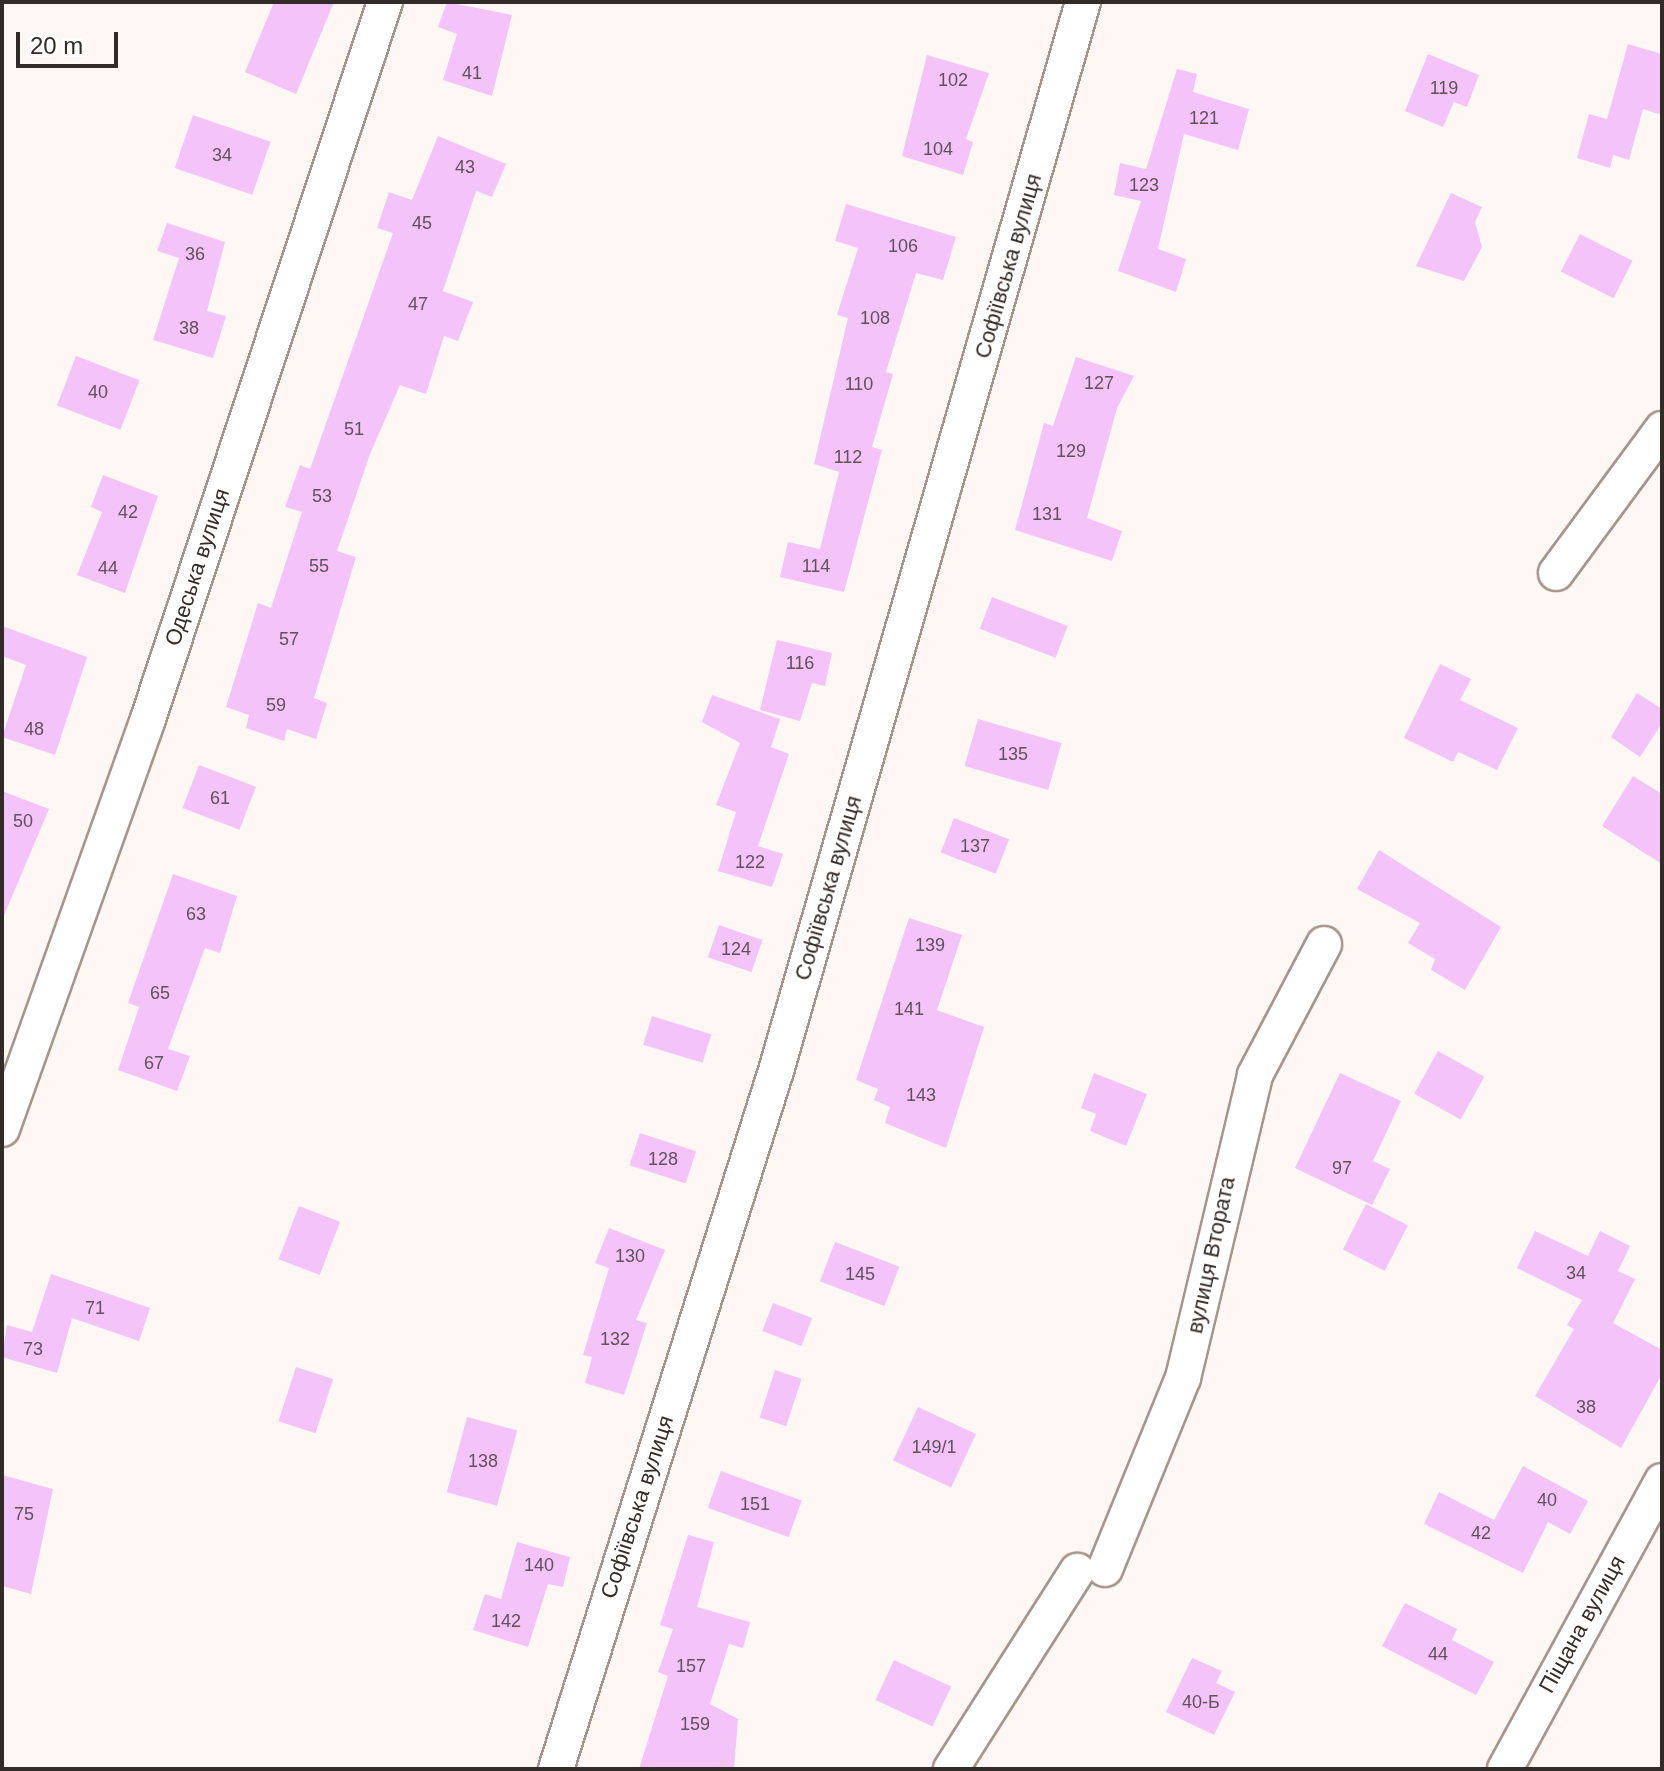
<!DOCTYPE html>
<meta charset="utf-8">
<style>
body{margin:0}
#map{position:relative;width:1664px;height:1771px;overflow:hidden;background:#fef7f3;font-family:Helvetica,sans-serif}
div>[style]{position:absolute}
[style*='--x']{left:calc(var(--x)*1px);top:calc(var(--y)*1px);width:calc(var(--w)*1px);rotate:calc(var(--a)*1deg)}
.building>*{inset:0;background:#f3c3fa;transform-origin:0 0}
.roads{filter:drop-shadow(2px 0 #a6958d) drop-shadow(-2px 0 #a6958d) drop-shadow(0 2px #a6958d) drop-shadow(0 -2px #a6958d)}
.street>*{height:34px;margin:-17px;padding:0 17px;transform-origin:17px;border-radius:17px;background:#fff}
span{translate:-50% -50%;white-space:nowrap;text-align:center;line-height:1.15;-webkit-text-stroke:6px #fff;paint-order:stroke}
.number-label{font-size:18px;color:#62515c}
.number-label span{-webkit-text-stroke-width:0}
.street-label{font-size:22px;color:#322b28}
.frame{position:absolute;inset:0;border:4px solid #322b28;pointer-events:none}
.scale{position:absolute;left:16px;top:32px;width:102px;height:36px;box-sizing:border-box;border:4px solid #322b28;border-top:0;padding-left:10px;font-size:24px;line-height:28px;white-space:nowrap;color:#322b28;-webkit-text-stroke:6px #fff;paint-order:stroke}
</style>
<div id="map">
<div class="building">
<i style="clip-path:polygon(274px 2px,334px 2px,296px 94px,245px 72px)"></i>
<i style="clip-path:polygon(447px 2px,512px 15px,492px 96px,443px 80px,457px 34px,438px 27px)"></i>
<i style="clip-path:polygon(1628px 44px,1662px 54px,1662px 115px,1643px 109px,1629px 160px,1613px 155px,1610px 168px,1577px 158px,1589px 114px,1607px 119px)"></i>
<i style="clip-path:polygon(1428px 54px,1479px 75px,1467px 107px,1454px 102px,1443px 127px,1405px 111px)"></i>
<i style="clip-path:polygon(927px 55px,989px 73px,966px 139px,973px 142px,963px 175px,902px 156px)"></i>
<i style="clip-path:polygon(1177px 69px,1197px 74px,1193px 92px,1249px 109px,1238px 150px,1184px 134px,1158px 249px,1186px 259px,1176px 292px,1118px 271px,1141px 201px,1114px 195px,1120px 163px,1146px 169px)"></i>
<i style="left:193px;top:115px;width:82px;height:56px;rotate:19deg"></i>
<i style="clip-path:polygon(438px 136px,506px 164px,492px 197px,476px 191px,443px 291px,473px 302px,458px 341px,444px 336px,426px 394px,400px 385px,370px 454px,337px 551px,356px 557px,314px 698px,327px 703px,316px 739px,287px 729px,284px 741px,246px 728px,249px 715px,226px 707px,258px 603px,271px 608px,302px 512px,285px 507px,300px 465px,310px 469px,393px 233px,377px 228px,389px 192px,412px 200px)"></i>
<i style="clip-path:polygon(1451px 193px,1482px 207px,1475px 222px,1482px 247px,1464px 281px,1416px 266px)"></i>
<i style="clip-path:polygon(846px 204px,956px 237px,943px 280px,916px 273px,886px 372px,893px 374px,872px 447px,882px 450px,844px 592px,780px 577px,788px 542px,820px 549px,839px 472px,814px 464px,848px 318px,837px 315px,858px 248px,835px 241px)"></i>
<i style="clip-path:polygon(167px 223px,225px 242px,207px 311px,226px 316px,213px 358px,153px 340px,179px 258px,157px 251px)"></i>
<i style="left:1580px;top:234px;width:59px;height:42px;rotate:27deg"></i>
<i style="left:76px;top:356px;width:68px;height:53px;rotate:21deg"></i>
<i style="clip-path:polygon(1076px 357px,1134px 376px,1117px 408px,1087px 518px,1122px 531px,1112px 561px,1015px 530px,1044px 423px,1053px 426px)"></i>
<i style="clip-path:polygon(103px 475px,158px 496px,125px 593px,77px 575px,102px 512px,91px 507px)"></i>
<i style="left:992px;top:597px;width:81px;height:34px;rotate:21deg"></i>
<i style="clip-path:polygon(2px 626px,87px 657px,55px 755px,2px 737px,26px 665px,2px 656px)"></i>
<i style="clip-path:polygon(777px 640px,832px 653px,825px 686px,812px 683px,800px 721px,760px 710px)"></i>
<i style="clip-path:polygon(1440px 664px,1471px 679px,1460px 700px,1518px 728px,1497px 770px,1458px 752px,1453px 762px,1404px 738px)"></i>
<i style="clip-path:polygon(1637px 693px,1662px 709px,1662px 723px,1640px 757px,1611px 737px)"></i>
<i style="clip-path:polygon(712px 695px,780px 719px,771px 747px,789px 754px,758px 846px,783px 854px,772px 887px,718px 871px,736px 812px,716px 805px,740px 743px,702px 722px)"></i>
<i style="left:978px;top:719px;width:87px;height:49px;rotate:16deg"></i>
<i style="left:199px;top:765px;width:61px;height:46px;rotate:21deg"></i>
<i style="clip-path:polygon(1633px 776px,1662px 794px,1662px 864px,1602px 826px)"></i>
<i style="clip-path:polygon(2px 791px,49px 809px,2px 920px)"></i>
<i style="left:954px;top:818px;width:59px;height:37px;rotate:21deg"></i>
<i style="clip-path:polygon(1379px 850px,1501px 927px,1465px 990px,1431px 970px,1435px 959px,1408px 943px,1420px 923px,1357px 889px)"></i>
<i style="clip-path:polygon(173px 874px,237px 896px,220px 953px,205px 948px,168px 1049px,190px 1056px,177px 1091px,118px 1070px,139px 1007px,128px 1003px)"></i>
<i style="clip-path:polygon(909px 918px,962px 935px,937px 1010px,984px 1027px,946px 1148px,885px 1123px,890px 1107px,874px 1100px,878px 1089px,856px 1080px)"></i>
<i style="left:719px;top:925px;width:46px;height:34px;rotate:19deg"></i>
<i style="left:652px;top:1016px;width:62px;height:30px;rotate:17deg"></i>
<i style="left:1438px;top:1051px;width:53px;height:49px;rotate:29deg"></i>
<i style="clip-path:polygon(1094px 1073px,1147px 1094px,1126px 1146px,1090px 1131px,1096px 1114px,1081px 1108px)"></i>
<i style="clip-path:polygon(1340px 1073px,1401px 1101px,1373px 1161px,1390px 1169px,1372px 1205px,1295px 1168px)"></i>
<i style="left:640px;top:1133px;width:59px;height:34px;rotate:18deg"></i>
<i style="left:1366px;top:1204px;width:47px;height:51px;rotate:27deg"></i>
<i style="left:299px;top:1206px;width:44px;height:57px;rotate:21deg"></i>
<i style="clip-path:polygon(609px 1228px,665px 1250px,636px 1320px,647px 1323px,624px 1395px,585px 1383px,592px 1357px,583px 1355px,609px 1268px,595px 1263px)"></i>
<i style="clip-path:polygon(1535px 1231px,1588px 1256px,1600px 1231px,1630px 1246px,1618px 1271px,1635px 1279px,1613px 1323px,1662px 1350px,1662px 1374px,1621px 1448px,1535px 1396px,1574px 1329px,1567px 1325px,1582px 1300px,1517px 1268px)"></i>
<i style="left:835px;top:1242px;width:69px;height:42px;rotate:21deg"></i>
<i style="clip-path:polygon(51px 1274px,150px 1308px,139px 1341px,72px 1318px,57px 1373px,2px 1357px,7px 1325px,32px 1332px)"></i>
<i style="left:773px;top:1303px;width:42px;height:30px;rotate:21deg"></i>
<i style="left:296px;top:1367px;width:39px;height:57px;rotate:18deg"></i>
<i style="left:775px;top:1370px;width:28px;height:50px;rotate:18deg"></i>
<i style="left:918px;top:1407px;width:64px;height:59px;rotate:25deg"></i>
<i style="left:467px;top:1417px;width:52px;height:78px;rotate:15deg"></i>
<i style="clip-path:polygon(1523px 1466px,1588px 1501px,1570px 1534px,1548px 1522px,1523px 1573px,1424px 1524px,1439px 1492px,1494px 1520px)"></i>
<i style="left:721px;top:1471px;width:86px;height:39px;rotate:20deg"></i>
<i style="clip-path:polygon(2px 1475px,53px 1489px,31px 1594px,2px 1586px)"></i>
<i style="clip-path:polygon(688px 1535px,714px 1542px,697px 1607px,750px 1622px,743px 1648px,729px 1644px,710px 1704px,738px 1719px,734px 1769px,639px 1769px,668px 1676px,658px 1672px,673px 1629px,660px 1625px)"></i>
<i style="clip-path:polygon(517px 1542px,570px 1557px,563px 1587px,548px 1584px,528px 1647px,473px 1630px,485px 1594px,501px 1599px)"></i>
<i style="clip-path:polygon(1405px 1603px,1457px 1629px,1452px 1640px,1494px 1662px,1476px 1695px,1382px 1646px)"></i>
<i style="clip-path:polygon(1192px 1658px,1222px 1671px,1216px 1683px,1235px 1692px,1214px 1735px,1166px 1712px)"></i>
<i style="left:894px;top:1660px;width:63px;height:44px;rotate:25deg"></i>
</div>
<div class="roads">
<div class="street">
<i style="--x:1556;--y:573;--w:179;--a:-53.6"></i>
<i style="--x:2;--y:1129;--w:435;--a:-70.4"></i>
<i style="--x:148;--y:719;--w:755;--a:-71.71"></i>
<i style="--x:1105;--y:1569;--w:206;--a:-67.8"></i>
<i style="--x:1183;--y:1378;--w:311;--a:-76.6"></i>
<i style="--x:1255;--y:1075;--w:148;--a:-62.2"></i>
<i style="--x:556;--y:1769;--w:732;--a:-72.51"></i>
<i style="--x:776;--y:1071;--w:1112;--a:-73.98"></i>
<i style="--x:951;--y:1769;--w:235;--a:-57.5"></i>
<i style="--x:1505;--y:1769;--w:328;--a:-61.4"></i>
</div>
</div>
<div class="number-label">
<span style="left:472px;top:73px">41</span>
<span style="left:953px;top:80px">102</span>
<span style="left:1444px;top:88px">119</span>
<span style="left:1204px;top:118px">121</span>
<span style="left:938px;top:149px">104</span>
<span style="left:222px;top:155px">34</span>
<span style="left:465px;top:167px">43</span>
<span style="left:1144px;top:185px">123</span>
<span style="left:422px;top:223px">45</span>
<span style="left:903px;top:246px">106</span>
<span style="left:195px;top:254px">36</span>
<span style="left:418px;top:304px">47</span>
<span style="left:875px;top:318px">108</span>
<span style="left:189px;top:328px">38</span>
<span style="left:1099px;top:383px">127</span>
<span style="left:859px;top:384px">110</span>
<span style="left:98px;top:392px">40</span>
<span style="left:354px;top:429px">51</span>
<span style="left:1071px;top:451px">129</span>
<span style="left:848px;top:457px">112</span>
<span style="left:322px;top:496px">53</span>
<span style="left:128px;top:512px">42</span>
<span style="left:1047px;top:514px">131</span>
<span style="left:319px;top:566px">55</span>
<span style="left:816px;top:566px">114</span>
<span style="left:108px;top:568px">44</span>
<span style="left:289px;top:639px">57</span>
<span style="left:800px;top:663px">116</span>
<span style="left:276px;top:705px">59</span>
<span style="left:34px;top:729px">48</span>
<span style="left:1013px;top:754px">135</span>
<span style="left:220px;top:798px">61</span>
<span style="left:23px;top:821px">50</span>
<span style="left:975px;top:846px">137</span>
<span style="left:750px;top:862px">122</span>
<span style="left:196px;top:914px">63</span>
<span style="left:930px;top:945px">139</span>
<span style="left:736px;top:949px">124</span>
<span style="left:160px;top:993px">65</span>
<span style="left:909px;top:1009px">141</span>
<span style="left:154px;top:1063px">67</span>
<span style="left:921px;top:1095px">143</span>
<span style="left:663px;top:1159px">128</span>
<span style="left:1342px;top:1168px">97</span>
<span style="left:630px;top:1256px">130</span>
<span style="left:1576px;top:1273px">34</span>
<span style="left:860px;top:1274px">145</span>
<span style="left:95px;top:1308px">71</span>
<span style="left:615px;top:1339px">132</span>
<span style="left:33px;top:1349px">73</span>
<span style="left:1586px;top:1407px">38</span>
<span style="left:934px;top:1447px">149/1</span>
<span style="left:483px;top:1461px">138</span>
<span style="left:1547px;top:1500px">40</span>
<span style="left:755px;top:1504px">151</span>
<span style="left:24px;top:1514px">75</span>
<span style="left:1481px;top:1533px">42</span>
<span style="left:539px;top:1565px">140</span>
<span style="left:506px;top:1621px">142</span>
<span style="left:1438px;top:1654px">44</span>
<span style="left:691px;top:1666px">157</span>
<span style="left:1201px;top:1702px">40-Б</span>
<span style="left:695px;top:1724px">159</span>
</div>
<div class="street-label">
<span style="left:1008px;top:266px;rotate:-74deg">Софіївська вулиця</span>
<span style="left:197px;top:567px;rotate:-72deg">Одеська вулиця</span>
<span style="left:828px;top:888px;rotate:-74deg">Софіївська вулиця</span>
<span style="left:1211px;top:1255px;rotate:-78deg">вулиця Втората</span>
<span style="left:637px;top:1507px;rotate:-72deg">Софіївська вулиця</span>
<span style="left:1582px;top:1624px;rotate:-61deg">Піщана вулиця</span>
</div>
<div class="frame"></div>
<div class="scale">20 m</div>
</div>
